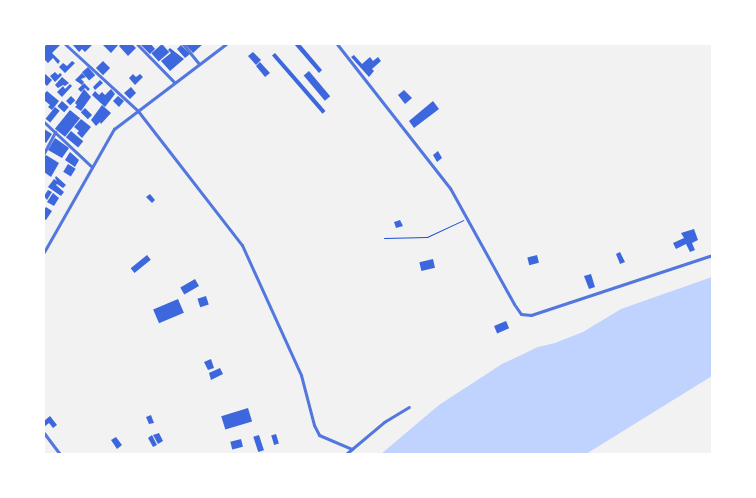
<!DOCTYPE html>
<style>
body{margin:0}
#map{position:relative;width:756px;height:498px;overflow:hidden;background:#f2f2f2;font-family:"Open Sans",sans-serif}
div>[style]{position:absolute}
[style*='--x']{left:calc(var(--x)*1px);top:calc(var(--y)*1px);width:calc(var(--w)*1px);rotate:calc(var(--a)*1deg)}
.water>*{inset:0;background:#bfd3fe}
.building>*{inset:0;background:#3d67dc;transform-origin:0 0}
.path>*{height:1px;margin:-0.5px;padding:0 0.5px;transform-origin:0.5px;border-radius:0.5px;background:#1d4ed8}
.minor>*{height:3px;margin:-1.5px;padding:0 1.5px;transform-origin:1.5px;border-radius:1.5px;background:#5277de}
span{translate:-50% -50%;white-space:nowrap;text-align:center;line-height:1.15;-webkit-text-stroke:4px #fff;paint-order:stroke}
.frame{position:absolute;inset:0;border:45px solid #fff;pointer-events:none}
</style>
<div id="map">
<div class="water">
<i style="clip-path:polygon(712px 277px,712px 376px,586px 454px,381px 454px,439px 405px,502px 364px,538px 347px,555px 343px,583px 332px,621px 309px)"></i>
</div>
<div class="building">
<i style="clip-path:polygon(47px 44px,61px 44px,52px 53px,60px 61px,58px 64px,53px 58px,48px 63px,45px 60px,44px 61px,44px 47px)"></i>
<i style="clip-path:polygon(75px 44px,93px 44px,85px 52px,82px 49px,79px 52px,73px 45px)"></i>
<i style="clip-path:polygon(102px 44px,119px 44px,111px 53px)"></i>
<i style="clip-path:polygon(121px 44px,132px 44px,136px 48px,128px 56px,119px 46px)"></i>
<i style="clip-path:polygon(140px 44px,151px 44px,155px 49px,150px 54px)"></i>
<i style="left:162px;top:44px;width:11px;height:14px;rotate:49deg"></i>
<i style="clip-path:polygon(185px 44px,203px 44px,193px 53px)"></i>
<i style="clip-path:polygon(294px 44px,300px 44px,322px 70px,319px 73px)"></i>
<i style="clip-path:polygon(181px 45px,190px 54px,185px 58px,177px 49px)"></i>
<i style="clip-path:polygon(170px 48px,184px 59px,170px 71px,161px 61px,171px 53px,168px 50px)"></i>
<i style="clip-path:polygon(253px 52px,261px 60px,256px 65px,248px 56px)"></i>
<i style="left:275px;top:53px;width:77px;height:4px;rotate:49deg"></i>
<i style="clip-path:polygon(354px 55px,362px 64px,370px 57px,373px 61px,378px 57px,381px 61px,372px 69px,374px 71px,369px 77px,351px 57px)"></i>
<i style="clip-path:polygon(72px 61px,75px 63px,65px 73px,59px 67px,63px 63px,67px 66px)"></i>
<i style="left:103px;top:61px;width:10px;height:10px;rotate:45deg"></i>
<i style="clip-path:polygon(260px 62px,270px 73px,265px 77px,256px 66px)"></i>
<i style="left:88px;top:67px;width:11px;height:8px;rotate:49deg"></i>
<i style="left:309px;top:71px;width:33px;height:7px;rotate:50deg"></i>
<i style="clip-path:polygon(55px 72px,58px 75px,60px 73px,62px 75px,55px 82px,50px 76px)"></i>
<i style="clip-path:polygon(44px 73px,52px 80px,47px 86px,44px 83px)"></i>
<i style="clip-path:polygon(82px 73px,86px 77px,81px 79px,84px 82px,82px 85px,75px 80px)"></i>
<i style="clip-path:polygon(133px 74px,136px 77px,140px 74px,143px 77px,135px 85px,129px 78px)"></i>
<i style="clip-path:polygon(62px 77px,69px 83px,65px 86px,63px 85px,58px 88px,55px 85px)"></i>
<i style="clip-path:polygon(100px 80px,103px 83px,95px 90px,93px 87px)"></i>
<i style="clip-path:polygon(84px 83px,90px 89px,88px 91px,85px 88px,81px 92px,78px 89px)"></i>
<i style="clip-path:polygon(70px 84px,72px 86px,62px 97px,57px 92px,63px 86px,65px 89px)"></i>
<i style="clip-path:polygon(131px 87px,136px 93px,130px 99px,124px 93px)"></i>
<i style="clip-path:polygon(84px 89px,91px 97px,81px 111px,75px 107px,77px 105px,75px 103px)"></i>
<i style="clip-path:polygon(111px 89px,115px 94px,105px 107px,92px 95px,95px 91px,99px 95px,102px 92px,105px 95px)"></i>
<i style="clip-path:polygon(404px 90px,412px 98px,405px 104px,398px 95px)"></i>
<i style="clip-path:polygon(47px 91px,59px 101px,52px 110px,48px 107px,50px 105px,44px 100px,44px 94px)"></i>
<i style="left:71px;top:96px;width:6px;height:7px;rotate:45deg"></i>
<i style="clip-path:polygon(118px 96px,124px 101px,119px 107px,113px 101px)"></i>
<i style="left:62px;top:101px;width:9px;height:7px;rotate:41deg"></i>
<i style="clip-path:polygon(433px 101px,439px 109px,414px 128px,409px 121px)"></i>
<i style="clip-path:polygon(102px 105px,111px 113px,101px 124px,100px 122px,96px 126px,91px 120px)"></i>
<i style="left:55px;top:107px;width:6px;height:15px;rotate:39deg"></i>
<i style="left:85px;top:108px;width:10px;height:6px;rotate:45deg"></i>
<i style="left:70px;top:110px;width:13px;height:24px;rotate:39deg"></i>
<i style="clip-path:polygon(81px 119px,91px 127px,82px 138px,77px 133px,79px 131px,74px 127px)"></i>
<i style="clip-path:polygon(44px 129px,52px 134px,46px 143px,44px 141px)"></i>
<i style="left:71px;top:131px;width:16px;height:8px;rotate:40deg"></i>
<i style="clip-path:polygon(55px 138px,69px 148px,62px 158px,48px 150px)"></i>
<i style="clip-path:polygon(438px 151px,442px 158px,437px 162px,433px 155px)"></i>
<i style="clip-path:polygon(70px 152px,79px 160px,75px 167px,65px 160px)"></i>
<i style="clip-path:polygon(46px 155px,59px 163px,51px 177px,44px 172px,44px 157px)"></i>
<i style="left:68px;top:164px;width:9px;height:9px;rotate:32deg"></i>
<i style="clip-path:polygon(56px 176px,66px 185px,63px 188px,57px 184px,56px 185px,64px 192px,61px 196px,48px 187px,54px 179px,57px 181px,55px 178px)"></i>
<i style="clip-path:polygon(48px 190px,52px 192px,47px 200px,44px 196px)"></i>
<i style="clip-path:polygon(53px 193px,59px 198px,54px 206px,47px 202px)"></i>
<i style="clip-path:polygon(150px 194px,155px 200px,152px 203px,146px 197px)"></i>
<i style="clip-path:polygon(46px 207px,52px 211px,46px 220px,44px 219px,44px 210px)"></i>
<i style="clip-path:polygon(400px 220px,403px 226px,396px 228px,394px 222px)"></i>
<i style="clip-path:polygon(694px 229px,698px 240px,692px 243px,695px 250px,690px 252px,686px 244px,676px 249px,673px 243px,684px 238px,681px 233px)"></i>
<i style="clip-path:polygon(620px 252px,625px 262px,620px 264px,616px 254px)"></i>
<i style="left:147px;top:255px;width:6px;height:21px;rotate:51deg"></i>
<i style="left:537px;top:255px;width:8px;height:10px;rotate:76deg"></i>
<i style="left:433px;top:259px;width:9px;height:14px;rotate:77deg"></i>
<i style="clip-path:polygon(591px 274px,595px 287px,589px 289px,584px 276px)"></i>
<i style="left:195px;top:279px;width:8px;height:17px;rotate:60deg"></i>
<i style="left:206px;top:296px;width:9px;height:9px;rotate:72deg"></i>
<i style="left:178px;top:299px;width:15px;height:27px;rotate:67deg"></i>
<i style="left:506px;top:321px;width:8px;height:13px;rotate:67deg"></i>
<i style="clip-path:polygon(211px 359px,214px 368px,208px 370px,204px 362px)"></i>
<i style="clip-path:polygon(220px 368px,223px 374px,211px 380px,209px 373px)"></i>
<i style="left:248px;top:408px;width:14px;height:28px;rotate:73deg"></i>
<i style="clip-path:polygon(151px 415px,154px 423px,149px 424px,146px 417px)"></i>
<i style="clip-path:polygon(50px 416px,57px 425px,53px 428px,49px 423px,44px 427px,44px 421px)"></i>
<i style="clip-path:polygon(159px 433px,163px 441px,158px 444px,153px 435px)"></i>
<i style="left:276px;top:434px;width:10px;height:5px;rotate:73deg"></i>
<i style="clip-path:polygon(152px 435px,157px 445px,153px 447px,148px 438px)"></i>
<i style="left:259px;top:435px;width:16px;height:6px;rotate:72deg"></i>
<i style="clip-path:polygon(116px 437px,122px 445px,117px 449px,111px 440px)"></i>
<i style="left:241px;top:439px;width:8px;height:11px;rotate:76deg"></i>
</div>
<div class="path">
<i style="--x:384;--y:238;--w:43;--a:-1.3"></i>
<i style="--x:427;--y:237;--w:40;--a:-25"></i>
</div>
<div class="minor">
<i style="--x:65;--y:44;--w:99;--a:42.5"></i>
<i style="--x:138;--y:111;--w:170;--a:52.2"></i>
<i style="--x:242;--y:245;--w:143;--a:65.6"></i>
<i style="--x:301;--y:375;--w:52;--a:75.4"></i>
<i style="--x:314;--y:425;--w:11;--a:63"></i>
<i style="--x:319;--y:435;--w:36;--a:23"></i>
<i style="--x:137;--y:44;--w:54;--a:45.7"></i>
<i style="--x:183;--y:44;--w:26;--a:51"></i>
<i style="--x:337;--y:44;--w:183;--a:51.9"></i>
<i style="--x:450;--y:188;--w:132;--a:61.1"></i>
<i style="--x:514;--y:304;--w:12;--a:55"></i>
<i style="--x:521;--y:314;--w:10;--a:6"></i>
<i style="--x:531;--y:315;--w:191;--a:-18.3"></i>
<i style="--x:44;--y:122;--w:66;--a:43.2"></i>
<i style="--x:44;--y:153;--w:24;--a:-62"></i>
<i style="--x:44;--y:252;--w:142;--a:-60.4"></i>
<i style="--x:114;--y:129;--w:141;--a:-37.2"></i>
<i style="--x:44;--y:433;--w:26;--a:53"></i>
<i style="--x:346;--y:454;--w:50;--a:-40.1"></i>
<i style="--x:384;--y:422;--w:29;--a:-31"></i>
</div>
<div class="frame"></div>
</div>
